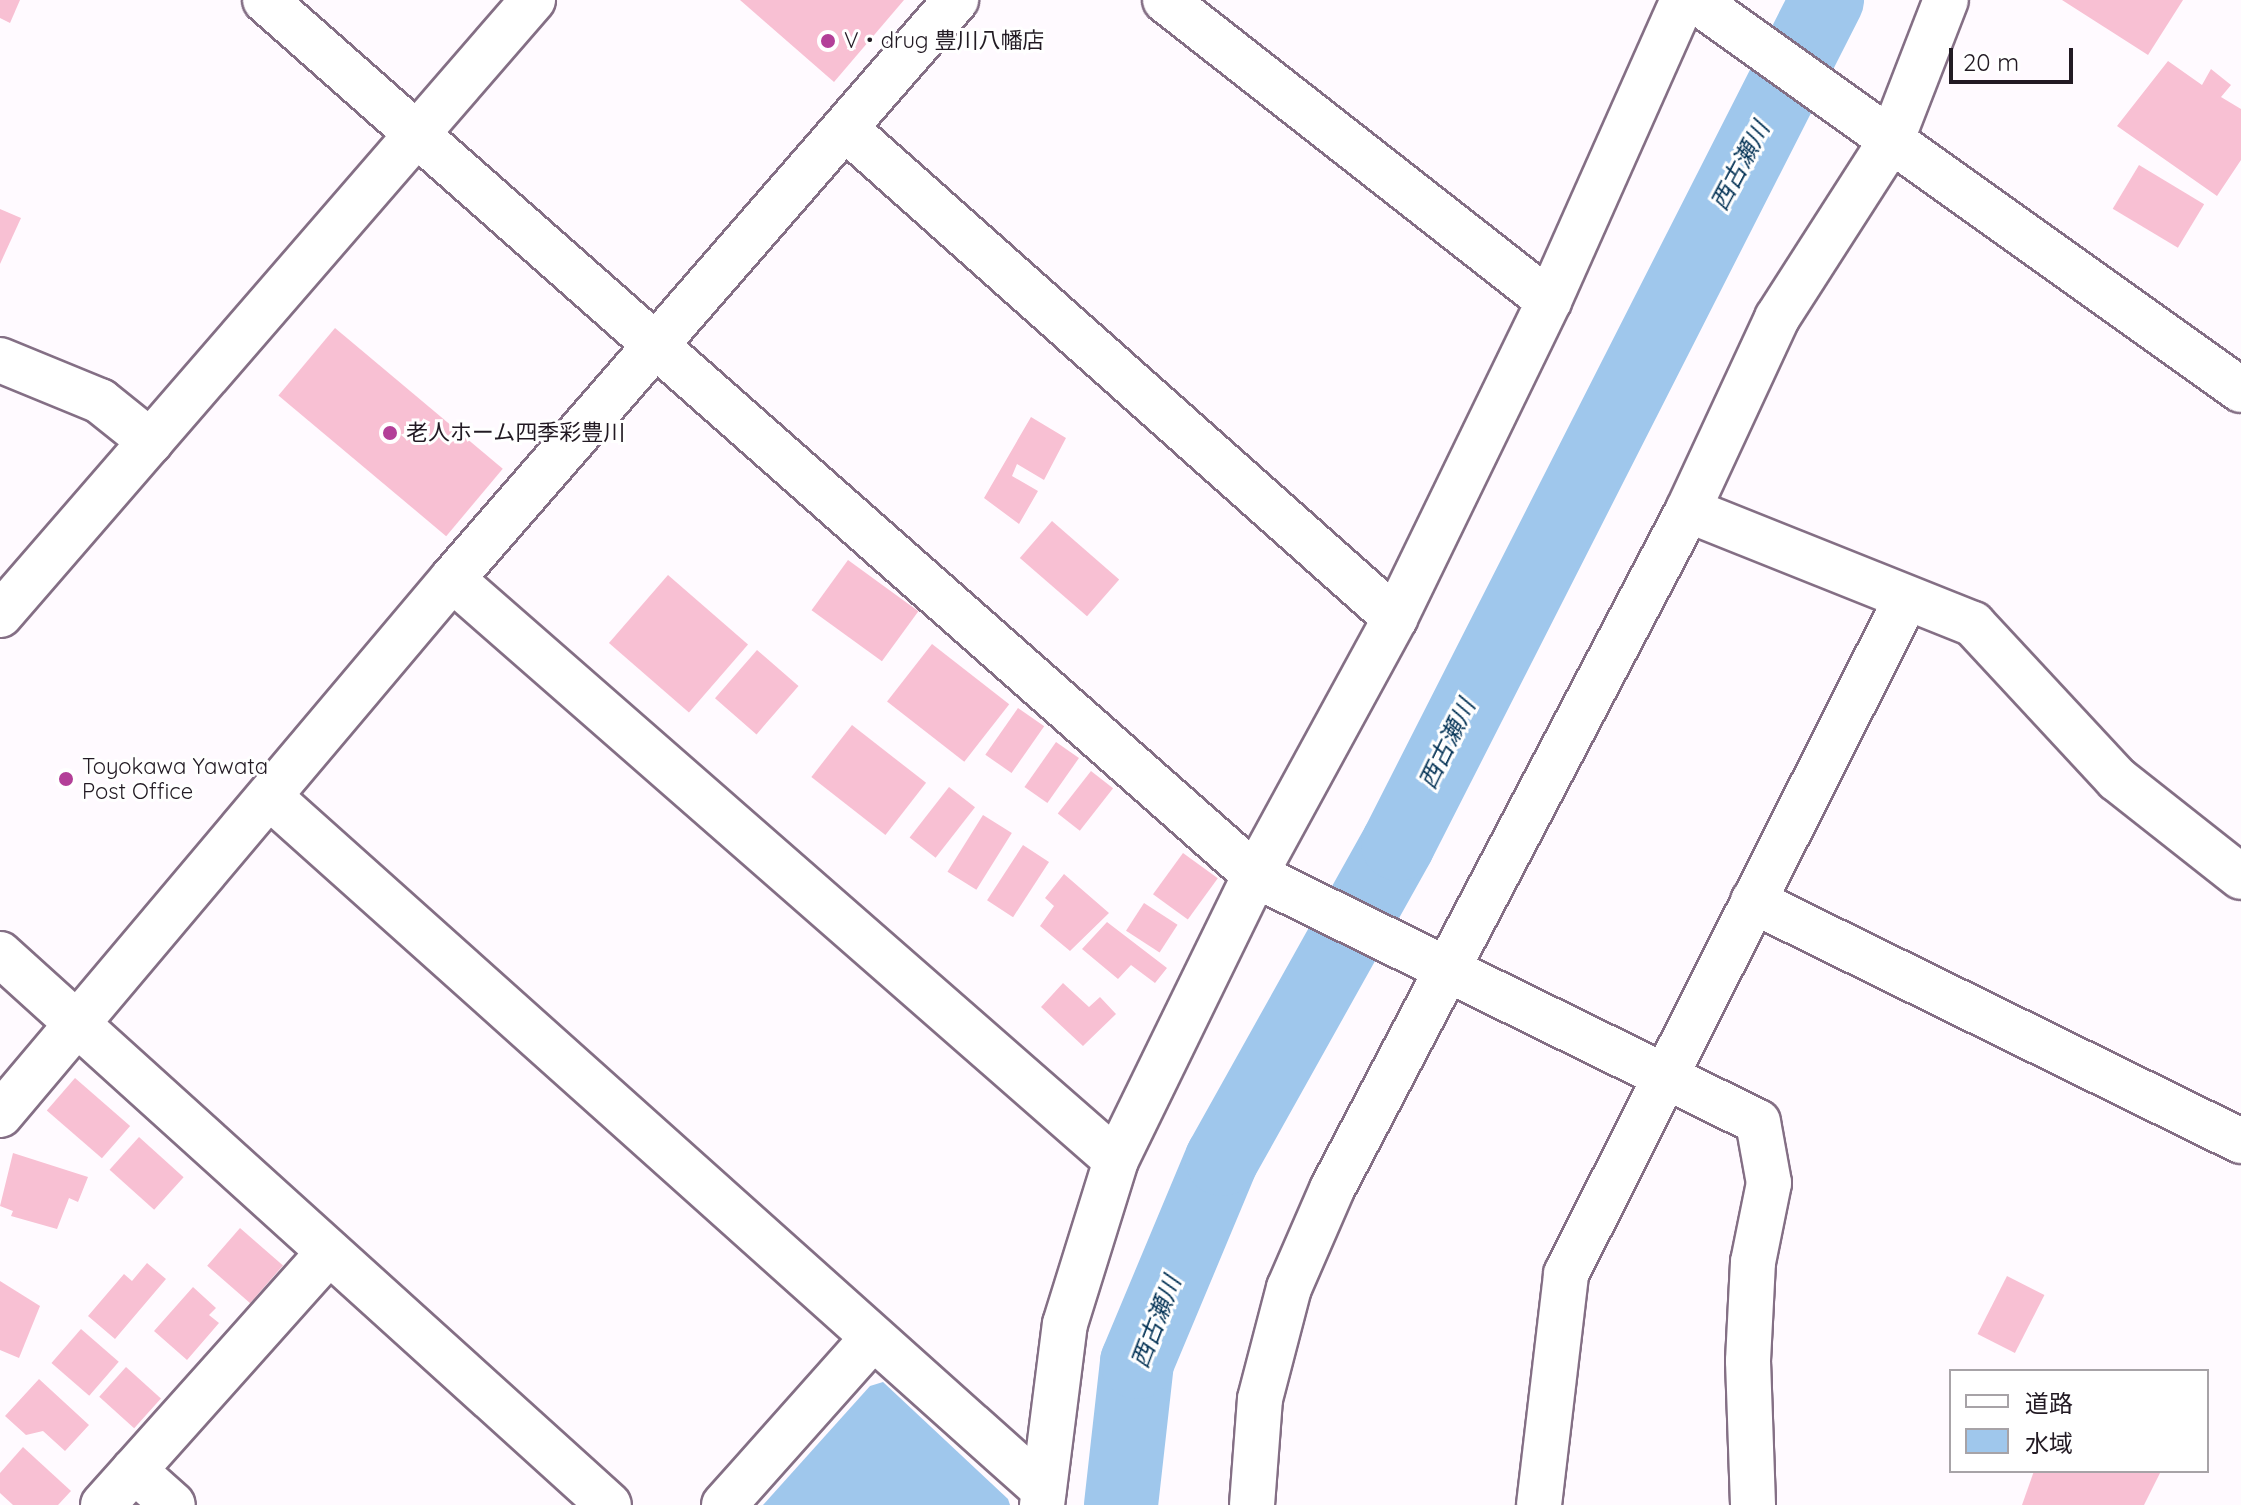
<!DOCTYPE html>
<meta charset="utf-8">
<style>
body{margin:0}
#map{position:relative;width:2241px;height:1505px;overflow:hidden;background:#fffaff;font-family:Quicksand,"Noto Sans JP",sans-serif}
div>[style]{position:absolute}
[style*='--x']{left:calc(var(--x)*1px);top:calc(var(--y)*1px);width:calc(var(--w)*1px);rotate:calc(var(--a)*1deg)}
.water>*{inset:0;background:#9fc7ec}
.river>*{height:74px;margin:-37px;padding:0 37px;transform-origin:37px;border-radius:37px;background:#9fc7ec}
.building>*{inset:0;background:#f8c0d3;transform-origin:0 0}
.roads{filter:drop-shadow(2px 0 #846f85) drop-shadow(-2px 0 #846f85) drop-shadow(0 2px #846f85) drop-shadow(0 -2px #846f85)}
.minor>*{height:44px;margin:-22px;padding:0 22px;transform-origin:22px;border-radius:22px;background:#fff}
.dots>*{width:22px;height:22px;translate:-50% -50%;box-sizing:border-box;border:4px solid #fff;border-radius:50%}
span{translate:-50% -50%;white-space:nowrap;text-align:center;line-height:1.15;-webkit-text-stroke:6px #fff;paint-order:stroke}
.poi-label{font-size:22px;color:#221a23}
.left{translate:0 -50%;text-align:left}
.water-label{font-size:24px;color:#033255;font-style:italic}
.legend{position:absolute;left:1949px;top:1369px;width:260px;height:104px;box-sizing:border-box;background:#fff;border:2px solid #a7a3a7;margin:0;padding:10px 14px;list-style:none;font-size:24px;color:#221a23}
.legend li{display:flex;align-items:center;gap:16px;height:40px}
.legend b{width:40px;border:2px solid #a7a3a7}
.scale{position:absolute;left:1949px;top:48px;width:124px;height:36px;box-sizing:border-box;border:4px solid #221a23;border-top:0;padding-left:10px;font-size:24px;line-height:28px;white-space:nowrap;color:#221a23;-webkit-text-stroke:6px #fff;paint-order:stroke}
</style>
<div id="map">
<div class="water">
<i style="clip-path:polygon(883px 1382px,1008px 1499px,1010px 1505px,763px 1505px,870px 1386px)"></i>
</div>
<div class="river">
<i style="--x:1121;--y:1505;--w:144;--a:-83.6"></i>
<i style="--x:1137;--y:1362;--w:220;--a:-67.3"></i>
<i style="--x:1222;--y:1159;--w:361;--a:-60.8"></i>
<i style="--x:1398;--y:844;--w:947;--a:-63.06"></i>
</div>
<div class="building">
<i style="clip-path:polygon(0 0,20px 0,10px 23px,0 18px)"></i>
<i style="clip-path:polygon(740px 0,904px 0,834px 82px)"></i>
<i style="clip-path:polygon(2062px 0,2183px 0,2148px 55px)"></i>
<i style="clip-path:polygon(2168px 61px,2202px 85px,2211px 69px,2231px 85px,2221px 97px,2241px 109px,2241px 160px,2217px 196px,2117px 126px)"></i>
<i style="left:2139px;top:165px;width:76px;height:51px;rotate:31deg"></i>
<i style="clip-path:polygon(0 209px,21px 218px,0 264px)"></i>
<i style="left:335px;top:328px;width:219px;height:88px;rotate:40deg"></i>
<i style="clip-path:polygon(1031px 417px,1066px 438px,1044px 480px,1017px 464px,1012px 476px,1038px 491px,1019px 524px,984px 498px)"></i>
<i style="left:1052px;top:521px;width:89px;height:49px;rotate:41deg"></i>
<i style="left:848px;top:560px;width:87px;height:62px;rotate:36deg"></i>
<i style="left:668px;top:575px;width:106px;height:90px;rotate:41deg"></i>
<i style="left:932px;top:644px;width:98px;height:73px;rotate:38deg"></i>
<i style="left:757px;top:650px;width:55px;height:64px;rotate:41deg"></i>
<i style="left:1018px;top:708px;width:32px;height:57px;rotate:35deg"></i>
<i style="left:852px;top:725px;width:94px;height:66px;rotate:38deg"></i>
<i style="left:1056px;top:742px;width:28px;height:55px;rotate:35deg"></i>
<i style="left:1091px;top:771px;width:28px;height:54px;rotate:38deg"></i>
<i style="left:949px;top:787px;width:33px;height:64px;rotate:38deg"></i>
<i style="left:983px;top:815px;width:34px;height:67px;rotate:32deg"></i>
<i style="left:1023px;top:845px;width:31px;height:66px;rotate:33deg"></i>
<i style="left:1183px;top:853px;width:43px;height:51px;rotate:36deg"></i>
<i style="clip-path:polygon(1064px 874px,1109px 913px,1070px 951px,1040px 926px,1054px 906px,1045px 898px)"></i>
<i style="left:1144px;top:903px;width:40px;height:33px;rotate:33deg"></i>
<i style="clip-path:polygon(1107px 922px,1167px 968px,1155px 983px,1131px 965px,1118px 979px,1082px 949px)"></i>
<i style="clip-path:polygon(1063px 983px,1089px 1007px,1100px 997px,1116px 1014px,1083px 1046px,1041px 1007px)"></i>
<i style="left:75px;top:1078px;width:73px;height:43px;rotate:41deg"></i>
<i style="left:139px;top:1137px;width:60px;height:44px;rotate:42deg"></i>
<i style="clip-path:polygon(13px 1153px,88px 1177px,78px 1202px,69px 1198px,57px 1229px,11px 1216px,13px 1211px,0 1206px)"></i>
<i style="left:240px;top:1228px;width:57px;height:50px;rotate:41deg"></i>
<i style="clip-path:polygon(147px 1263px,166px 1279px,115px 1339px,88px 1316px,124px 1274px,132px 1281px)"></i>
<i style="left:2007px;top:1276px;width:42px;height:65px;rotate:27deg"></i>
<i style="clip-path:polygon(0 1281px,40px 1306px,19px 1358px,0 1350px)"></i>
<i style="clip-path:polygon(193px 1287px,216px 1308px,209px 1315px,219px 1323px,187px 1360px,154px 1331px)"></i>
<i style="left:81px;top:1329px;width:50px;height:45px;rotate:41deg"></i>
<i style="left:126px;top:1367px;width:47px;height:40px;rotate:42deg"></i>
<i style="clip-path:polygon(39px 1379px,89px 1425px,65px 1451px,43px 1431px,26px 1435px,5px 1416px)"></i>
<i style="clip-path:polygon(23px 1447px,71px 1491px,58px 1505px,13px 1505px,0 1493px,0 1473px)"></i>
<i style="clip-path:polygon(2034px 1471px,2161px 1471px,2144px 1505px,2022px 1505px)"></i>
</div>
<div class="roads">
<div class="minor">
<i style="--x:265;--y:0;--w:1321;--a:41.47"></i>
<i style="--x:1255;--y:875;--w:560;--a:26.15"></i>
<i style="--x:1758;--y:1122;--w:62;--a:79.8"></i>
<i style="--x:1769;--y:1183;--w:81;--a:101.4"></i>
<i style="--x:1753;--y:1262;--w:99;--a:92.9"></i>
<i style="--x:1748;--y:1361;--w:144;--a:88"></i>
<i style="--x:1165;--y:0;--w:488;--a:38.1"></i>
<i style="--x:1695;--y:0;--w:671;--a:35.54"></i>
<i style="--x:847;--y:130;--w:734;--a:41.69"></i>
<i style="--x:0;--y:360;--w:108;--a:22.3"></i>
<i style="--x:100;--y:401;--w:65;--a:38.8"></i>
<i style="--x:1688;--y:510;--w:307;--a:21.8"></i>
<i style="--x:1973;--y:624;--w:212;--a:47.1"></i>
<i style="--x:2117;--y:779;--w:158;--a:38.3"></i>
<i style="--x:452;--y:579;--w:882;--a:41.19"></i>
<i style="--x:0;--y:615;--w:814;--a:-49.09"></i>
<i style="--x:271;--y:798;--w:1037;--a:41.84"></i>
<i style="--x:1753;--y:901;--w:544;--a:26.19"></i>
<i style="--x:0;--y:954;--w:821;--a:42.14"></i>
<i style="--x:0;--y:1115;--w:701;--a:-49.86"></i>
<i style="--x:452;--y:579;--w:768;--a:-48.96"></i>
<i style="--x:134;--y:1470;--w:52;--a:41.9"></i>
<i style="--x:103;--y:1505;--w:339;--a:-48.2"></i>
<i style="--x:724;--y:1505;--w:224;--a:-48.3"></i>
<i style="--x:1042;--y:1505;--w:182;--a:-82.8"></i>
<i style="--x:1065;--y:1324;--w:172;--a:-72.7"></i>
<i style="--x:1116;--y:1160;--w:317;--a:-64"></i>
<i style="--x:1255;--y:875;--w:293;--a:-61.4"></i>
<i style="--x:1395;--y:618;--w:352;--a:-64.1"></i>
<i style="--x:1549;--y:301;--w:329;--a:-66"></i>
<i style="--x:1252;--y:1505;--w:106;--a:-85.7"></i>
<i style="--x:1260;--y:1399;--w:115;--a:-75.4"></i>
<i style="--x:1289;--y:1288;--w:108;--a:-66.5"></i>
<i style="--x:1332;--y:1189;--w:767;--a:-62.33"></i>
<i style="--x:1688;--y:510;--w:212;--a:-65.1"></i>
<i style="--x:1777;--y:318;--w:213;--a:-57.3"></i>
<i style="--x:1892;--y:139;--w:149;--a:-68.8"></i>
<i style="--x:1539;--y:1505;--w:233;--a:-83.3"></i>
<i style="--x:1566;--y:1274;--w:754;--a:-63.26"></i>
</div>
</div>
<div class="dots">
<i style="left:828px;top:41px;background:#b33f98"></i>
<i style="left:390px;top:433px;background:#b33f98"></i>
<i style="left:66px;top:779px;background:#b33f98"></i>
</div>
<div class="poi-label">
<span class="left" style="left:844px;top:41px">V・drug 豊川八幡店</span>
<span class="left" style="left:406px;top:433px">老人ホーム四季彩豊川</span>
<span class="left" style="left:82px;top:779px">Toyokawa Yawata<br>Post Office</span>
</div>
<div class="water-label">
<span style="left:1740px;top:166px;rotate:-62deg">西古瀬川</span>
<span style="left:1447px;top:744px;rotate:-64deg">西古瀬川</span>
<span style="left:1156px;top:1322px;rotate:-69deg">西古瀬川</span>
</div>
<ul class="legend">
<li><b style="height:10px;background:#fff"></b>道路</li>
<li><b style="height:22px;background:#9fc7ec"></b>水域</li>
</ul>
<div class="scale">20 m</div>
</div>
